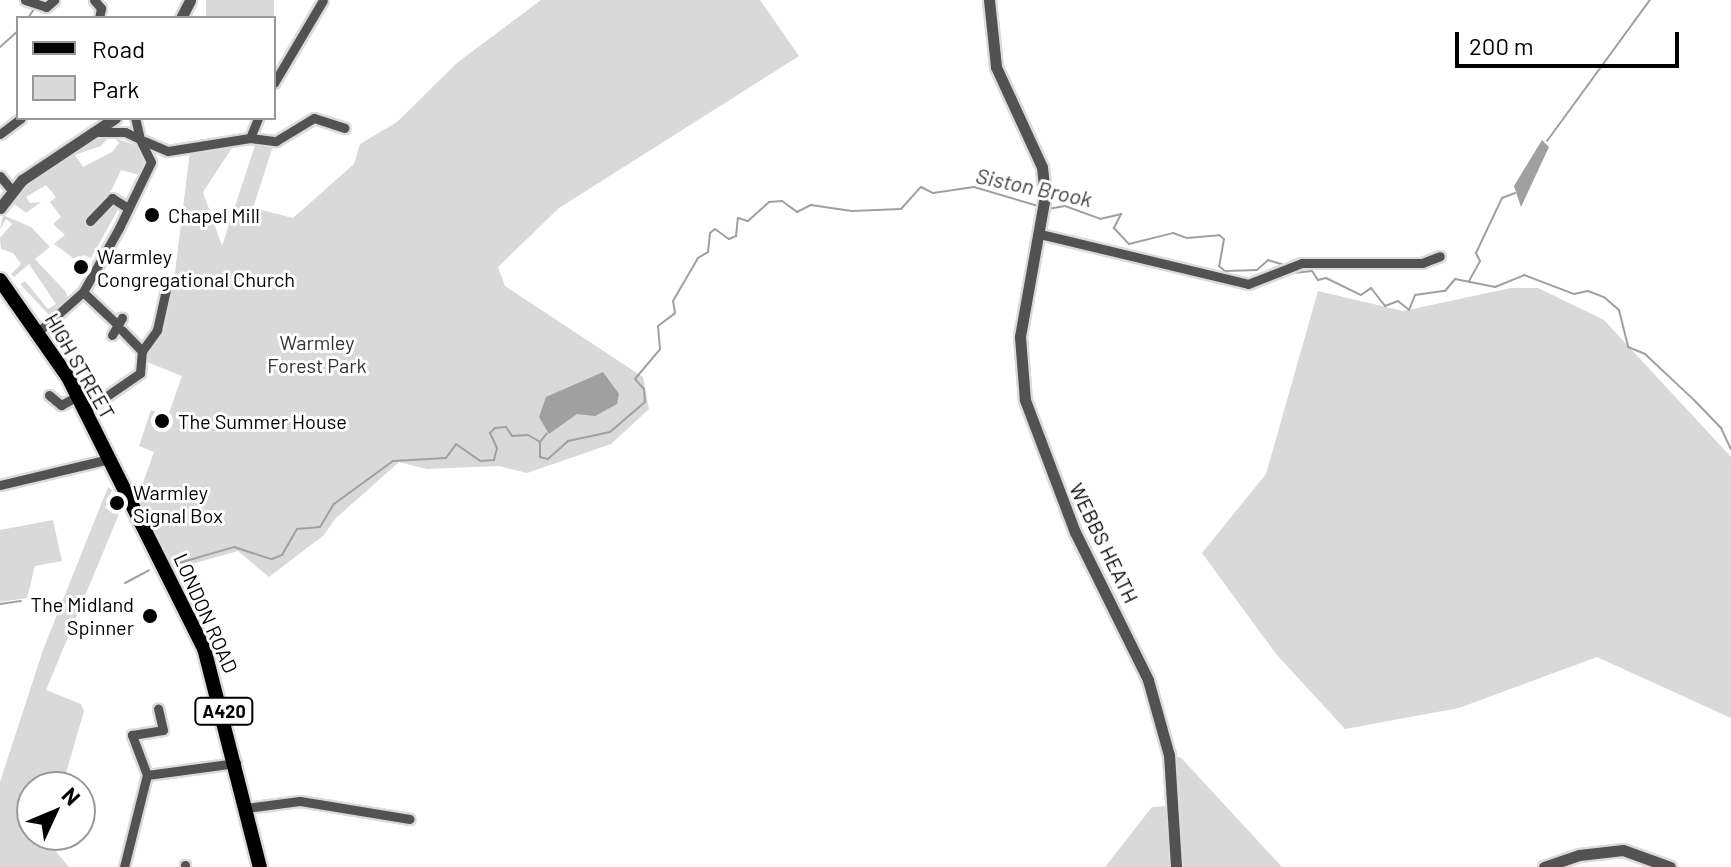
<!DOCTYPE html>
<style>
body{margin:0}
#map{position:relative;width:1731px;height:867px;overflow:hidden;background:#fff;font-family:Barlow,sans-serif}
div>[style]{position:absolute}
[style*='--x']{left:calc(var(--x)*1px);top:calc(var(--y)*1px);width:calc(var(--w)*1px);rotate:calc(var(--a)*1deg)}
.green>*{inset:0;background:#d9d9d9;transform-origin:0 0}
.water>*{inset:0;background:#a0a0a0}
.stream>*{height:2px;margin:-1px;padding:0 1px;transform-origin:1px;border-radius:1px;background:#a0a0a0}
.roads{filter:drop-shadow(2px 0 #dbdbdb) drop-shadow(-2px 0 #dbdbdb) drop-shadow(0 2px #dbdbdb) drop-shadow(0 -2px #dbdbdb)}
.minor>*{height:9px;margin:-4.5px;padding:0 4.5px;transform-origin:4.5px;border-radius:4.5px;background:#525252}
.tertiary>*{height:11px;margin:-5.5px;padding:0 5.5px;transform-origin:5.5px;border-radius:5.5px;background:#525252}
.primary>*{height:14px;margin:-7px;padding:0 7px;transform-origin:7px;border-radius:7px;background:#000}
.dots>*{width:22px;height:22px;translate:-50% -50%;box-sizing:border-box;border:4px solid #fff;border-radius:50%}
span{translate:-50% -50%;white-space:nowrap;text-align:center;line-height:1.15;-webkit-text-stroke:6px #fff;paint-order:stroke}
.shield-label span{padding:2px 6px;background:#fff;border:2px solid;border-radius:6px;-webkit-text-stroke-width:0}
.shield-label{font-size:18px;color:#000;font-weight:700}
.poi-label{font-size:20px;color:#000}
.left{translate:0 -50%;text-align:left}
.right{translate:-100% -50%;text-align:right}
.park-label{font-size:20px;color:#303030}
.street-label{font-size:20px;color:#000}
.water-label{font-size:22px;color:#414141;font-style:italic}
.legend{position:absolute;left:16px;top:16px;width:260px;height:104px;box-sizing:border-box;background:#fff;border:2px solid #999;margin:0;padding:10px 14px;list-style:none;font-size:24px;color:#000}
.legend li{display:flex;align-items:center;gap:16px;height:40px}
.legend b{width:40px;border:2px solid #999}
.north{position:absolute;left:16px;top:771px;width:80px;height:80px;box-sizing:border-box;background:#fff;border:2px solid #999;border-radius:50%;rotate:46deg;font-size:22px;font-weight:700;line-height:32px;text-align:center;color:#000}
.north::after{content:'';display:block;margin:auto;width:28px;height:36px;background:#000;clip-path:polygon(50% 0,100% 100%,50% 72%,0 100%)}
.scale{position:absolute;left:1455px;top:32px;width:224px;height:36px;box-sizing:border-box;border:4px solid #000;border-top:0;padding-left:10px;font-size:24px;line-height:28px;white-space:nowrap;color:#000;-webkit-text-stroke:6px #fff;paint-order:stroke}
</style>
<div id="map">
<div class="green">
<i style="left:206px;top:0;width:68px;height:18px"></i>
<i style="clip-path:polygon(541px 0,760px 0,799px 56px,559px 208px,498px 267px,505px 286px,643px 377px,649px 409px,611px 444px,527px 473px,499px 466px,427px 469px,399px 462px,335px 519px,324px 535px,269px 577px,238px 551px,174px 569px,137px 499px,154px 452px,139px 446px,151px 410px,168px 416px,182px 376px,147px 362px,147px 352px,157px 341px,173px 288px,190px 151px,232px 148px,203px 192px,222px 246px,255px 145px,274px 143px,253px 208px,293px 218px,354px 164px,360px 144px,397px 122px,458px 62px)"></i>
<i style="clip-path:polygon(108px 138px,101px 146px,75px 155px,83px 167px,112px 152px,119px 143px,115px 138px,141px 147px,144px 169px,139px 175px,121px 170px,112px 189px,85px 221px,90px 223px,112px 201px,120px 206px,91px 258px,83px 255px,76px 260px,54px 244px,65px 235px,53px 224px,61px 217px,50px 202px,56px 197px,46px 185px,26px 197px,30px 203px,41px 202px,26px 213px,12px 202px,38px 175px,92px 139px)"></i>
<i style="clip-path:polygon(3px 215px,31px 227px,50px 247px,35px 259px,66px 292px,68px 300px,50px 316px,20px 284px,25px 281px,48px 309px,56px 304px,29px 264px,14px 277px,11px 274px,21px 264px,13px 253px,1px 249px,0 238px,12px 224px,6px 219px,0 230px)"></i>
<i style="clip-path:polygon(1511px 288px,1538px 288px,1604px 320px,1731px 457px,1731px 718px,1597px 657px,1459px 708px,1345px 729px,1276px 654px,1202px 553px,1266px 474px,1318px 291px,1403px 311px)"></i>
<i style="clip-path:polygon(108px 487px,112px 490px,105px 508px,119px 514px,46px 690px,81px 704px,84px 711px,62px 787px,32px 787px,32px 835px,49px 835px,47px 841px,69px 867px,0 867px,0 782px,43px 650px)"></i>
<i style="clip-path:polygon(53px 520px,62px 561px,35px 566px,27px 598px,0 602px,0 530px)"></i>
<i style="clip-path:polygon(1180px 757px,1185px 762px,1282px 867px,1182px 867px,1175px 758px)"></i>
<i style="clip-path:polygon(1165px 806px,1171px 867px,1105px 867px,1152px 807px)"></i>
</div>
<div class="water">
<i style="clip-path:polygon(1542px 140px,1549px 147px,1521px 207px,1514px 186px)"></i>
<i style="clip-path:polygon(603px 372px,619px 394px,617px 404px,595px 416px,577px 414px,549px 434px,539px 417px,546px 397px)"></i>
</div>
<div class="stream">
<i style="--x:28;--y:18;--w:11;--a:-56"></i>
<i style="--x:0;--y:47;--w:24;--a:-42"></i>
<i style="--x:1547;--y:141;--w:175;--a:-53.9"></i>
<i style="--x:1048;--y:209;--w:17;--a:-10"></i>
<i style="--x:1065;--y:206;--w:37;--a:20"></i>
<i style="--x:1100;--y:219;--w:22;--a:-13"></i>
<i style="--x:1121;--y:214;--w:16;--a:117"></i>
<i style="--x:1114;--y:228;--w:22;--a:47"></i>
<i style="--x:1129;--y:244;--w:45;--a:-14"></i>
<i style="--x:1173;--y:233;--w:15;--a:20"></i>
<i style="--x:1187;--y:238;--w:32;--a:-5"></i>
<i style="--x:1219;--y:235;--w:6;--a:39"></i>
<i style="--x:1224;--y:239;--w:27;--a:100"></i>
<i style="--x:1219;--y:266;--w:8;--a:40"></i>
<i style="--x:1225;--y:271;--w:32;--a:-2"></i>
<i style="--x:1257;--y:270;--w:15;--a:-42"></i>
<i style="--x:1268;--y:260;--w:17;--a:17"></i>
<i style="--x:1294;--y:273;--w:18;--a:-6"></i>
<i style="--x:1312;--y:271;--w:11;--a:56"></i>
<i style="--x:1318;--y:280;--w:8;--a:-14"></i>
<i style="--x:1326;--y:278;--w:39;--a:26"></i>
<i style="--x:1361;--y:295;--w:12;--a:-35"></i>
<i style="--x:1371;--y:288;--w:23;--a:52"></i>
<i style="--x:1385;--y:306;--w:14;--a:-21"></i>
<i style="--x:1398;--y:301;--w:14;--a:39"></i>
<i style="--x:1409;--y:310;--w:16;--a:-68"></i>
<i style="--x:1415;--y:295;--w:30;--a:-8"></i>
<i style="--x:1445;--y:291;--w:16;--a:-50"></i>
<i style="--x:1455;--y:279;--w:41;--a:11.3"></i>
<i style="--x:1495;--y:287;--w:31;--a:-22"></i>
<i style="--x:1524;--y:275;--w:53;--a:20.8"></i>
<i style="--x:1574;--y:294;--w:14;--a:-12"></i>
<i style="--x:1588;--y:291;--w:17;--a:21"></i>
<i style="--x:1604;--y:297;--w:20;--a:41"></i>
<i style="--x:1619;--y:310;--w:38;--a:76"></i>
<i style="--x:1628;--y:347;--w:18;--a:22"></i>
<i style="--x:1645;--y:354;--w:67;--a:43.2"></i>
<i style="--x:1694;--y:400;--w:39;--a:46"></i>
<i style="--x:1721;--y:428;--w:23;--a:65"></i>
<i style="--x:1469;--y:281;--w:23;--a:-61"></i>
<i style="--x:1480;--y:261;--w:9;--a:-117"></i>
<i style="--x:1476;--y:253;--w:61;--a:-64.7"></i>
<i style="--x:1502;--y:198;--w:14;--a:-21"></i>
<i style="--x:540;--y:442;--w:15;--a:90"></i>
<i style="--x:540;--y:457;--w:8;--a:14"></i>
<i style="--x:548;--y:459;--w:27;--a:-42"></i>
<i style="--x:568;--y:441;--w:43;--a:-12.1"></i>
<i style="--x:610;--y:432;--w:46;--a:-40.6"></i>
<i style="--x:645;--y:402;--w:13;--a:-94"></i>
<i style="--x:644;--y:389;--w:13;--a:-132"></i>
<i style="--x:635;--y:379;--w:39;--a:-50"></i>
<i style="--x:660;--y:349;--w:23;--a:-95"></i>
<i style="--x:658;--y:326;--w:21;--a:-37"></i>
<i style="--x:675;--y:313;--w:12;--a:-99"></i>
<i style="--x:673;--y:301;--w:50;--a:-59.8"></i>
<i style="--x:698;--y:258;--w:12;--a:-31"></i>
<i style="--x:708;--y:252;--w:19;--a:-84"></i>
<i style="--x:710;--y:233;--w:6;--a:-39"></i>
<i style="--x:715;--y:229;--w:17;--a:36"></i>
<i style="--x:729;--y:239;--w:8;--a:-23"></i>
<i style="--x:736;--y:236;--w:18;--a:-84"></i>
<i style="--x:738;--y:218;--w:10;--a:17"></i>
<i style="--x:748;--y:221;--w:28;--a:-42"></i>
<i style="--x:769;--y:202;--w:13;--a:-4"></i>
<i style="--x:782;--y:201;--w:19;--a:36"></i>
<i style="--x:797;--y:212;--w:16;--a:-27"></i>
<i style="--x:811;--y:205;--w:41;--a:8.3"></i>
<i style="--x:852;--y:211;--w:49;--a:-2.3"></i>
<i style="--x:901;--y:209;--w:30;--a:-48"></i>
<i style="--x:921;--y:187;--w:13;--a:27"></i>
<i style="--x:933;--y:193;--w:41;--a:-8.3"></i>
<i style="--x:974;--y:187;--w:67;--a:16.5"></i>
<i style="--x:179;--y:563;--w:57;--a:-16.2"></i>
<i style="--x:234;--y:547;--w:40;--a:18"></i>
<i style="--x:272;--y:559;--w:11;--a:-22"></i>
<i style="--x:282;--y:555;--w:30;--a:-60"></i>
<i style="--x:297;--y:529;--w:23;--a:-5"></i>
<i style="--x:320;--y:527;--w:27;--a:-59"></i>
<i style="--x:334;--y:504;--w:73;--a:-36.1"></i>
<i style="--x:393;--y:461;--w:53;--a:-3.2"></i>
<i style="--x:446;--y:458;--w:17;--a:-54"></i>
<i style="--x:456;--y:444;--w:29;--a:35"></i>
<i style="--x:480;--y:461;--w:14;--a:-4"></i>
<i style="--x:494;--y:460;--w:12;--a:-76"></i>
<i style="--x:497;--y:448;--w:17;--a:-115"></i>
<i style="--x:490;--y:433;--w:7;--a:-45"></i>
<i style="--x:495;--y:428;--w:11;--a:-5"></i>
<i style="--x:506;--y:427;--w:11;--a:56"></i>
<i style="--x:512;--y:436;--w:16;--a:-4"></i>
<i style="--x:528;--y:435;--w:14;--a:30"></i>
<i style="--x:540;--y:442;--w:11;--a:-52"></i>
<i style="--x:125;--y:583;--w:27;--a:-28"></i>
<i style="--x:0;--y:604;--w:21;--a:-8"></i>
</div>
<div class="roads">
<div class="minor">
<i style="--x:25;--y:0;--w:22;--a:18"></i>
<i style="--x:46;--y:7;--w:11;--a:-41"></i>
<i style="--x:94;--y:0;--w:11;--a:49"></i>
<i style="--x:101;--y:8;--w:10;--a:101"></i>
<i style="--x:274;--y:83;--w:96;--a:-59.4"></i>
<i style="--x:95;--y:132;--w:30;--a:0"></i>
<i style="--x:125;--y:132;--w:17;--a:25"></i>
<i style="--x:140;--y:139;--w:22;--a:-103"></i>
<i style="--x:0;--y:134;--w:26;--a:-37"></i>
<i style="--x:250;--y:138;--w:22;--a:-68"></i>
<i style="--x:144;--y:141;--w:26;--a:23"></i>
<i style="--x:168;--y:151;--w:83;--a:-9"></i>
<i style="--x:250;--y:138;--w:26;--a:7"></i>
<i style="--x:276;--y:141;--w:44;--a:-31.2"></i>
<i style="--x:314;--y:118;--w:32;--a:18"></i>
<i style="--x:0;--y:176;--w:17;--a:50"></i>
<i style="--x:90;--y:221;--w:32;--a:-46"></i>
<i style="--x:112;--y:198;--w:19;--a:32"></i>
<i style="--x:1040;--y:234;--w:214;--a:13.5"></i>
<i style="--x:1248;--y:284;--w:58;--a:-21.3"></i>
<i style="--x:1302;--y:263;--w:120;--a:0"></i>
<i style="--x:1422;--y:263;--w:19;--a:-21"></i>
<i style="--x:83;--y:292;--w:48;--a:43.3"></i>
<i style="--x:39;--y:331;--w:59;--a:-41.6"></i>
<i style="--x:83;--y:292;--w:73;--a:-60.6"></i>
<i style="--x:119;--y:228;--w:73;--a:-64.1"></i>
<i style="--x:151;--y:162;--w:25;--a:-116"></i>
<i style="--x:112;--y:335;--w:20;--a:-60"></i>
<i style="--x:142;--y:351;--w:26;--a:-54"></i>
<i style="--x:157;--y:330;--w:46;--a:-77.5"></i>
<i style="--x:49;--y:395;--w:16;--a:40"></i>
<i style="--x:61;--y:405;--w:19;--a:-28"></i>
<i style="--x:85;--y:411;--w:67;--a:-34.6"></i>
<i style="--x:140;--y:373;--w:22;--a:-85"></i>
<i style="--x:142;--y:351;--w:29;--a:-134"></i>
<i style="--x:0;--y:485;--w:112;--a:-13.4"></i>
<i style="--x:147;--y:775;--w:43;--a:-110.6"></i>
<i style="--x:132;--y:735;--w:31;--a:-9"></i>
<i style="--x:163;--y:730;--w:22;--a:-103"></i>
<i style="--x:246;--y:808;--w:54;--a:-7.4"></i>
<i style="--x:300;--y:801;--w:111;--a:9.3"></i>
<i style="--x:124;--y:867;--w:95;--a:-76"></i>
<i style="--x:147;--y:775;--w:90;--a:-7.7"></i>
<i style="--x:185;--y:867;--w:2;--a:-90"></i>
</div>
<div class="tertiary">
<i style="--x:989;--y:0;--w:67;--a:84"></i>
<i style="--x:996;--y:67;--w:110;--a:65.3"></i>
<i style="--x:1042;--y:167;--w:29;--a:84"></i>
<i style="--x:1045;--y:196;--w:143;--a:100.1"></i>
<i style="--x:1020;--y:337;--w:63;--a:85.5"></i>
<i style="--x:1025;--y:400;--w:141;--a:69.3"></i>
<i style="--x:1075;--y:532;--w:165;--a:63.7"></i>
<i style="--x:1148;--y:680;--w:78;--a:74.4"></i>
<i style="--x:1169;--y:755;--w:112;--a:86.4"></i>
<i style="--x:181;--y:18;--w:20;--a:-63"></i>
<i style="--x:0;--y:208;--w:36;--a:-52"></i>
<i style="--x:22;--y:180;--w:112;--a:-33.7"></i>
<i style="--x:1544;--y:867;--w:37;--a:-19"></i>
<i style="--x:1579;--y:855;--w:44;--a:-6.5"></i>
<i style="--x:1623;--y:850;--w:50;--a:19.9"></i>
</div>
<div class="primary">
<i style="--x:0;--y:280;--w:118;--a:55"></i>
<i style="--x:68;--y:377;--w:303;--a:63.4"></i>
<i style="--x:204;--y:648;--w:226;--a:75.7"></i>
</div>
</div>
<div class="dots">
<i style="left:152px;top:215px;background:#000"></i>
<i style="left:81px;top:267px;background:#000"></i>
<i style="left:162px;top:421px;background:#000"></i>
<i style="left:117px;top:503px;background:#000"></i>
<i style="left:150px;top:616px;background:#000"></i>
</div>
<div class="shield-label">
<span style="left:224px;top:711px">A420</span>
</div>
<div class="poi-label">
<span class="left" style="left:168px;top:215px">Chapel Mill</span>
<span class="left" style="left:97px;top:268px">Warmley<br>Congregational Church</span>
<span class="left" style="left:178px;top:421px">The Summer House</span>
<span class="left" style="left:133px;top:504px">Warmley<br>Signal Box</span>
<span class="right" style="left:134px;top:616px">The Midland<br>Spinner</span>
</div>
<div class="park-label">
<span style="left:317px;top:354px">Warmley<br>Forest Park</span>
</div>
<div class="street-label">
<span style="left:80px;top:366px;rotate:60deg">HIGH STREET</span>
<span style="left:1104px;top:543px;rotate:64deg">WEBBS HEATH</span>
<span style="left:206px;top:613px;rotate:66deg">LONDON ROAD</span>
</div>
<div class="water-label">
<span style="left:1034px;top:187px;rotate:12deg">Siston Brook</span>
</div>
<ul class="legend">
<li><b style="height:10px;background:#000"></b>Road</li>
<li><b style="height:22px;background:#d9d9d9"></b>Park</li>
</ul>
<div class="north">N</div>
<div class="scale">200 m</div>
</div>
